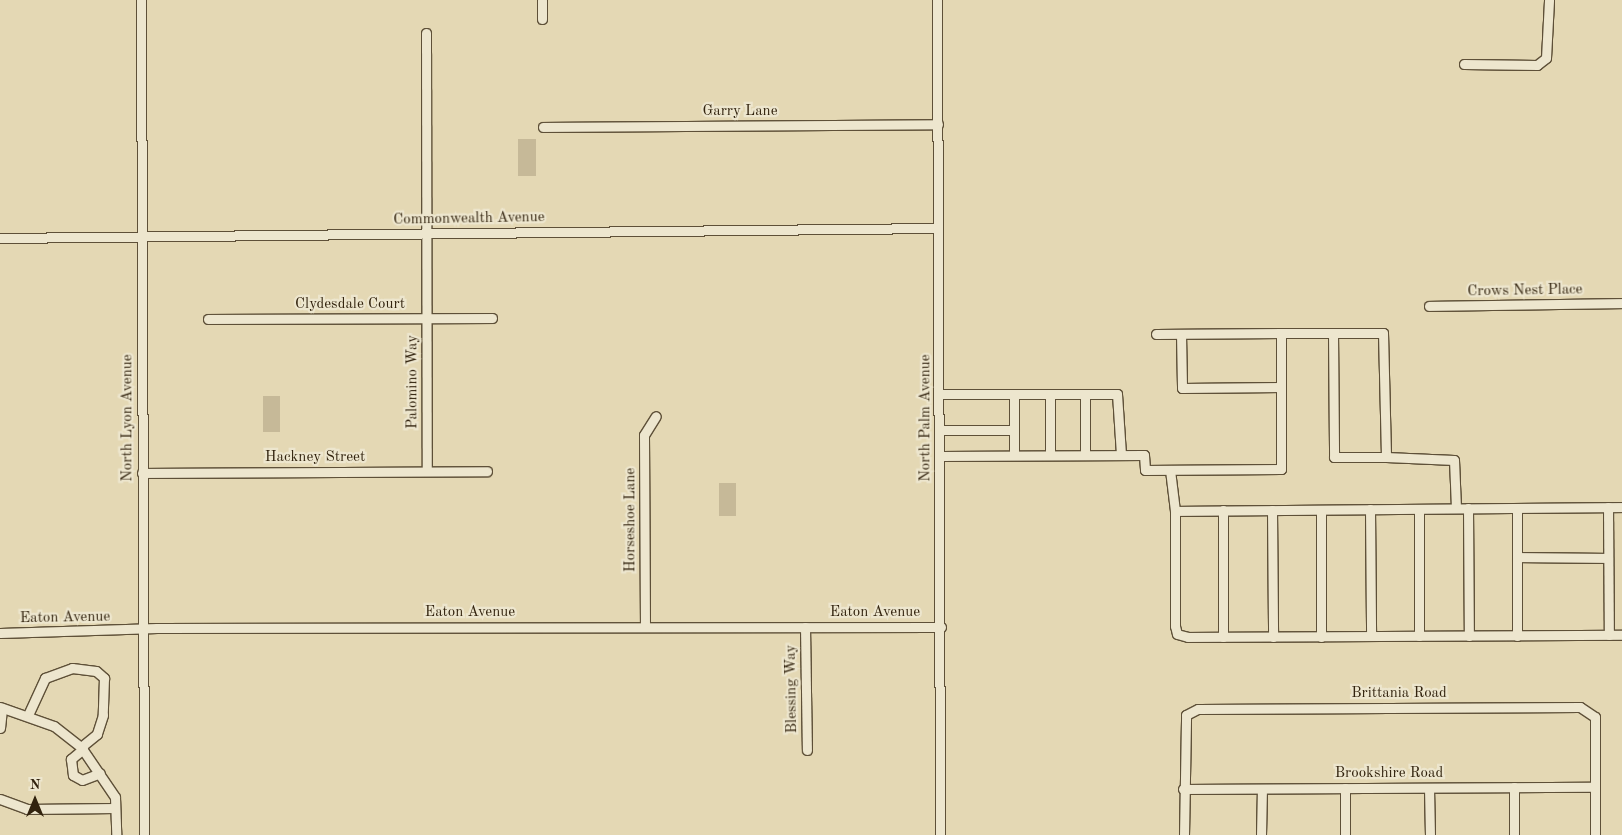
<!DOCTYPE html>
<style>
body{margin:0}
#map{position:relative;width:1622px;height:835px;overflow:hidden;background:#e4d8b4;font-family:"Old Standard TT",serif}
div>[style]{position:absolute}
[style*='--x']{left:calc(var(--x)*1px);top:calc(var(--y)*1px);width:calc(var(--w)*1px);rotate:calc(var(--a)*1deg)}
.green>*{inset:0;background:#c6b998;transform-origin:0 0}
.roads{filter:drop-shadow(1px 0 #5e5038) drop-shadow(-1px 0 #5e5038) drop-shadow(0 1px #5e5038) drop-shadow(0 -1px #5e5038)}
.minor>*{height:9px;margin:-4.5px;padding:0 4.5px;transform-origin:4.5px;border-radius:4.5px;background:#ede6ce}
span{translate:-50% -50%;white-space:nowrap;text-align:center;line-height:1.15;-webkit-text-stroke:4.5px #ede6ce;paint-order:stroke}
.street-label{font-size:15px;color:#32230e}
.north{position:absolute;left:10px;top:775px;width:50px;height:50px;-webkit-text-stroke:4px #ede6ce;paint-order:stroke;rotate:0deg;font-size:14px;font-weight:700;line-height:20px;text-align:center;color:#32230e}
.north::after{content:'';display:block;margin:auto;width:18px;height:22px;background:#32230e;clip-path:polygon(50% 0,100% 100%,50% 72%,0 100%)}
</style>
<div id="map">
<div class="green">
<i style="left:518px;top:139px;width:18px;height:37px"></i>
<i style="left:263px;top:396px;width:17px;height:36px"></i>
<i style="left:719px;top:483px;width:17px;height:33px"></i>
</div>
<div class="roads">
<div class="minor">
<i style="--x:141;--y:0;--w:835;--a:89.79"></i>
<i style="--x:937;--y:0;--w:835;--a:89.79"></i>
<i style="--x:542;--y:19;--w:19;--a:-90"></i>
<i style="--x:426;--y:33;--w:438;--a:89.9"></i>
<i style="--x:1464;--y:64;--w:73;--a:0.8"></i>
<i style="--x:1537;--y:65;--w:11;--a:-38"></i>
<i style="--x:1546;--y:58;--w:58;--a:-87"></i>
<i style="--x:543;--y:127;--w:395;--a:-0.4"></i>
<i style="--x:0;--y:238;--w:938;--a:-0.61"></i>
<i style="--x:1429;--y:306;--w:193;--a:-0.9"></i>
<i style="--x:208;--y:319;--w:284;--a:-0.2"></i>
<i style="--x:1333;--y:333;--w:124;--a:89.5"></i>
<i style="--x:1334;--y:457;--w:52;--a:0"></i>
<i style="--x:1156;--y:334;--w:125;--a:-0.5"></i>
<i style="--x:1181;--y:334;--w:54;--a:88.9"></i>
<i style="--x:1182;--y:388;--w:99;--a:-0.6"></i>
<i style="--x:939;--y:394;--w:178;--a:0"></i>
<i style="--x:1117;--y:394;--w:61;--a:86.2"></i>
<i style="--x:1014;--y:394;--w:61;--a:90"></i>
<i style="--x:1050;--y:394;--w:61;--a:90"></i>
<i style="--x:1085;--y:394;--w:61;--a:90"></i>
<i style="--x:939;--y:430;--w:75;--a:0"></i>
<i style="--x:940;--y:456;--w:204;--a:-0.3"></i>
<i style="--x:1144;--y:455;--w:15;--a:86"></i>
<i style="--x:1145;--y:470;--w:136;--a:-0.4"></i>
<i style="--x:1281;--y:469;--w:136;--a:-90"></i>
<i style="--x:1281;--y:333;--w:102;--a:0"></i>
<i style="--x:1383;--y:333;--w:124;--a:88.6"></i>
<i style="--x:1386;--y:457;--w:68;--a:2.5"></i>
<i style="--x:1454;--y:460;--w:48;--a:87.6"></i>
<i style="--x:1170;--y:470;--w:41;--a:83"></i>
<i style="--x:142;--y:473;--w:345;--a:-0.3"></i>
<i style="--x:1608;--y:507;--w:128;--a:89.6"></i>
<i style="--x:1622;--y:507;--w:447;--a:179.5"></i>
<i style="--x:1175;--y:511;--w:115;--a:90"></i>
<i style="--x:1175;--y:626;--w:8;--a:76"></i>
<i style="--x:1177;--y:634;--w:11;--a:15"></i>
<i style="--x:1188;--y:637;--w:434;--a:-0.3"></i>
<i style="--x:1468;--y:508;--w:128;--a:89.6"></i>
<i style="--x:1517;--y:508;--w:128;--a:90"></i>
<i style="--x:1370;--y:509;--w:127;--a:89.5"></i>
<i style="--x:1419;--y:509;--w:127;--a:90"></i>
<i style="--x:1223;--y:510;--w:127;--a:90"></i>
<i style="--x:1272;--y:510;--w:127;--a:89.5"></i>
<i style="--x:1321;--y:510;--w:127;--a:90"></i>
<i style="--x:1517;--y:557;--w:91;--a:0.6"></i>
<i style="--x:645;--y:627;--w:192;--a:-90.3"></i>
<i style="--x:644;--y:435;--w:22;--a:-58"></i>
<i style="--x:805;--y:627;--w:123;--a:89.1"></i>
<i style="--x:0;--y:633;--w:157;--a:-1.8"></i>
<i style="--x:157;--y:628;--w:784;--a:-0.07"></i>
<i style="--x:0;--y:707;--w:57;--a:19.4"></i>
<i style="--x:54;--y:726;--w:34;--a:38"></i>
<i style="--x:81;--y:747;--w:60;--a:55.8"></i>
<i style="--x:115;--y:797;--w:38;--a:88"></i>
<i style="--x:28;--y:715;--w:41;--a:-65.3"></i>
<i style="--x:45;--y:678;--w:29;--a:-20"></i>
<i style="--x:72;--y:668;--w:24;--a:7"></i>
<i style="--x:96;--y:671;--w:11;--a:41"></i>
<i style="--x:104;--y:678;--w:37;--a:92"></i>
<i style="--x:103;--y:715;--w:20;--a:108"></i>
<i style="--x:97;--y:734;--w:21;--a:141"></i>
<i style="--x:0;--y:728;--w:20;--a:-84"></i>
<i style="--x:83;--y:749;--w:16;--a:140"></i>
<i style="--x:71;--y:759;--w:16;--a:83"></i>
<i style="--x:73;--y:775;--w:10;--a:29"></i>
<i style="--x:82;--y:780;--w:19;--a:-21"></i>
<i style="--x:1514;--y:787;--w:48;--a:90"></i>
<i style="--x:1345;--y:788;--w:47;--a:90"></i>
<i style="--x:1429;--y:788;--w:47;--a:88.8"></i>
<i style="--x:1183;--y:789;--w:411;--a:-0.3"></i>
<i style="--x:0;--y:799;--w:29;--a:20"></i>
<i style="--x:27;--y:809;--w:88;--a:-0.7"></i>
<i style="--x:1184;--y:835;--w:120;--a:-89"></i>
<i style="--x:1186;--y:715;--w:13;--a:-27"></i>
<i style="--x:1198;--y:709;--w:382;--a:-0.3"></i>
<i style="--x:1580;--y:707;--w:18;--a:34"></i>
<i style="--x:1595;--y:717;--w:118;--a:90"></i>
<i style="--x:1261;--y:835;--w:46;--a:-88.8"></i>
</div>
</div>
<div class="street-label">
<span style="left:740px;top:112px">Garry Lane</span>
<span style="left:469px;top:219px;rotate:-1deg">Commonwealth Avenue</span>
<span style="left:1525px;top:291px;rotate:-1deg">Crows Nest Place</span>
<span style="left:350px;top:305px">Clydesdale Court</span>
<span style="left:413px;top:382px;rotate:-90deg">Palomino Way</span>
<span style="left:128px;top:418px;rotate:-90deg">North Lyon Avenue</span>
<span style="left:926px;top:418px;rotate:-90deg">North Palm Avenue</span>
<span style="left:315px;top:458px">Hackney Street</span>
<span style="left:631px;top:520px;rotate:-90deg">Horseshoe Lane</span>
<span style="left:470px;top:613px">Eaton Avenue</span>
<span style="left:875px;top:613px">Eaton Avenue</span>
<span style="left:65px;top:618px;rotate:-1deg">Eaton Avenue</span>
<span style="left:792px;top:689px;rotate:-91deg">Blessing Way</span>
<span style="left:1399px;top:694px">Brittania Road</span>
<span style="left:1389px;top:774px">Brookshire Road</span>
</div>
<div class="north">N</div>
</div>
